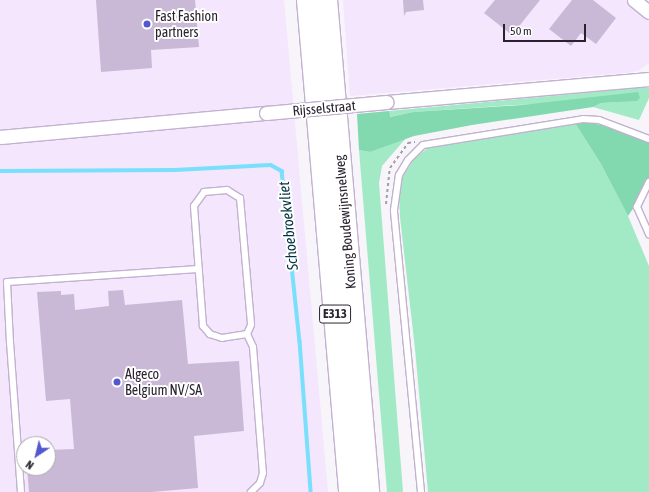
<!DOCTYPE html>
<style>
body{margin:0}
#map{position:relative;width:649px;height:492px;overflow:hidden;background:#f7f4fa;font-family:"Asap Condensed",sans-serif}
div>[style]{position:absolute}
[style*='--x']{left:calc(var(--x)*1px);top:calc(var(--y)*1px);width:calc(var(--w)*1px);rotate:calc(var(--a)*1deg)}
.built>*{inset:0;background:#f3e6fd}
.green>*{inset:0;background:#a2e9c6}
.forest>*{inset:0;background:#82d8af}
.stream>*{height:3.5px;margin:-1.75px;padding:0 1.75px;transform-origin:1.75px;border-radius:1.75px;background:#79dffb}
.building>*{inset:0;background:#cab8d7}
.path>*{height:2px;margin-top:-1px;transform-origin:0;background:repeating-linear-gradient(90deg,#a39ea7 0 3px,transparent 0 6px)}
.roads{filter:drop-shadow(1px 0 #c2b1d0) drop-shadow(-1px 0 #c2b1d0) drop-shadow(0 1px #c2b1d0) drop-shadow(0 -1px #c2b1d0)}
.service>*{height:6px;margin:-3px;padding:0 3px;transform-origin:3px;border-radius:3px;background:#fff}
.minor>*{height:13px;margin:-6.5px;padding:0 6.5px;transform-origin:6.5px;border-radius:6.5px;background:#fff}
.motorway>*{height:22px;margin:-11px;padding:0 11px;transform-origin:11px;border-radius:11px;background:#fff}
.bridges{filter:drop-shadow(1px 0 #c2b1d0) drop-shadow(-1px 0 #c2b1d0) drop-shadow(0 1px #c2b1d0) drop-shadow(0 -1px #c2b1d0)}
.minor-bridge>*{height:13px;margin:-6.5px;padding:0 6.5px;transform-origin:6.5px;border-radius:6.5px;background:#fff}
.dots>*{width:11px;height:11px;translate:-50% -50%;box-sizing:border-box;border:2px solid #fff;border-radius:50%}
span{translate:-50% -50%;white-space:nowrap;text-align:center;line-height:1.15;-webkit-text-stroke:4px #fff;paint-order:stroke}
.shield-label span{padding:1px 3px;background:#fff;border:1px solid;border-radius:3px;-webkit-text-stroke-width:0}
.shield-label{font-size:13px;color:#2a232f;font-weight:700}
.poi-label{font-size:14px;color:#2a232f}
.left{translate:0 -50%;text-align:left}
.street-label{font-size:14px;color:#2a232f}
.water-label{font-size:15px;color:#00323d;font-style:italic}
.north{position:absolute;left:16px;top:436px;width:40px;height:40px;box-sizing:border-box;background:#fff;border:1px solid #aaa7ac;border-radius:50%;rotate:215deg;font-size:11px;font-weight:700;line-height:16px;text-align:center;color:#2a232f}
.north::after{content:'';display:block;margin:auto;width:14px;height:18px;background:#5258ce;clip-path:polygon(50% 0,100% 100%,50% 72%,0 100%)}
.scale{position:absolute;left:503px;top:24px;width:83px;height:18px;box-sizing:border-box;border:2px solid #2a232f;border-top:0;padding-left:5px;font-size:12px;line-height:14px;white-space:nowrap;color:#2a232f;-webkit-text-stroke:3px #fff;paint-order:stroke}
</style>
<div id="map">
<div class="built">
<i style="clip-path:polygon(evenodd,0 0,284px 0,328px 492px,0 492px,0 0,24px 444px,48px 444px,48px 468px,24px 468px,24px 444px)"></i>
<i style="clip-path:polygon(343px 0,639px 0,649px 17px,649px 63px,638px 71px,625px 73px,350px 96px)"></i>
</div>
<div class="green">
<i style="clip-path:polygon(636px 88px,649px 88px,649px 98px,639px 120px,593px 107px,601px 103px,637px 101px,515px 105px,413px 112px,389px 117px,389px 111px)"></i>
<i style="clip-path:polygon(575px 123px,601px 164px,628px 216px,649px 266px,649px 492px,428px 492px,415px 349px,400px 217px,399px 194px,402px 178px,414px 159px,429px 147px)"></i>
<i style="clip-path:polygon(406px 138px,382px 166px,379px 183px,403px 492px,387px 492px,359px 150px,370px 152px)"></i>
</div>
<div class="forest">
<i style="clip-path:polygon(638px 92px,640px 98px,637px 101px,601px 103px,593px 107px,472px 125px,414px 136px,370px 152px,359px 150px,357px 114px,389px 111px,390px 117px,413px 112px,522px 105px)"></i>
<i style="clip-path:polygon(583px 122px,608px 126px,649px 142px,649px 185px,628px 216px,601px 164px,575px 123px)"></i>
</div>
<div class="stream">
<i style="--x:0;--y:171;--w:175;--a:-0.3"></i>
<i style="--x:175;--y:170;--w:96;--a:-3"></i>
<i style="--x:271;--y:165;--w:13;--a:29"></i>
<i style="--x:282;--y:171;--w:171;--a:84"></i>
<i style="--x:300;--y:341;--w:151;--a:85.8"></i>
</div>
<div class="building">
<i style="clip-path:polygon(96px 0,195px 0,199px 47px,151px 50px,152px 68px,101px 72px)"></i>
<i style="clip-path:polygon(403px 0,423px 0,424px 10px,406px 12px,404px 16px)"></i>
<i style="clip-path:polygon(495px 0,540px 0,512px 35px,484px 13px)"></i>
<i style="clip-path:polygon(572px 0,593px 0,616px 18px,596px 44px,581px 33px,571px 46px,549px 29px)"></i>
<i style="clip-path:polygon(123px 290px,125px 305px,182px 300px,188px 364px,239px 361px,244px 431px,194px 436px,198px 488px,152px 492px,29px 492px,27px 468px,48px 468px,48px 450px,74px 449px,70px 399px,46px 401px,37px 292px,61px 291px,61px 295px,74px 294px,75px 310px,109px 306px,108px 291px)"></i>
</div>
<div class="path">
<i style="--x:386;--y:204;--w:36;--a:-84"></i>
<i style="--x:390;--y:168;--w:31;--a:-54"></i>
<i style="--x:408;--y:143;--w:7;--a:-8"></i>
</div>
<div class="roads">
<div class="service">
<i style="--x:649;--y:182;--w:28;--a:116"></i>
<i style="--x:637;--y:207;--w:30;--a:66"></i>
<i style="--x:227;--y:190;--w:15;--a:32"></i>
<i style="--x:240;--y:198;--w:127;--a:85"></i>
<i style="--x:251;--y:325;--w:10;--a:114"></i>
<i style="--x:247;--y:334;--w:25;--a:171"></i>
<i style="--x:222;--y:338;--w:13;--a:-162"></i>
<i style="--x:210;--y:334;--w:11;--a:-131"></i>
<i style="--x:203;--y:326;--w:120;--a:-94.3"></i>
<i style="--x:194;--y:206;--w:17;--a:-54"></i>
<i style="--x:204;--y:192;--w:23;--a:-5"></i>
<i style="--x:247;--y:334;--w:14;--a:65"></i>
<i style="--x:253;--y:347;--w:126;--a:85.5"></i>
<i style="--x:263;--y:473;--w:10;--a:107"></i>
<i style="--x:260;--y:483;--w:13;--a:135"></i>
<i style="--x:21;--y:492;--w:149;--a:-94.2"></i>
<i style="--x:10;--y:343;--w:61;--a:-92.8"></i>
<i style="--x:7;--y:282;--w:192;--a:-3.9"></i>
<i style="--x:421;--y:492;--w:283;--a:-95.5"></i>
<i style="--x:394;--y:210;--w:35;--a:-82"></i>
<i style="--x:399;--y:175;--w:17;--a:-59"></i>
<i style="--x:408;--y:160;--w:21;--a:-45"></i>
<i style="--x:423;--y:145;--w:162;--a:-9.2"></i>
<i style="--x:583;--y:119;--w:16;--a:4"></i>
<i style="--x:599;--y:120;--w:53;--a:20.8"></i>
</div>
<div class="minor">
<i style="--x:634;--y:0;--w:19;--a:39"></i>
<i style="--x:387;--y:102;--w:263;--a:-5"></i>
<i style="--x:0;--y:137;--w:267;--a:-5.2"></i>
</div>
<div class="motorway">
<i style="--x:308;--y:0;--w:494;--a:85.1"></i>
<i style="--x:326;--y:0;--w:494;--a:85.1"></i>
</div>
</div>
<div class="bridges">
<div class="minor-bridge">
<i style="--x:266;--y:113;--w:121;--a:-5.2"></i>
</div>
</div>
<div class="dots">
<i style="left:147px;top:24px;background:#5258ce"></i>
<i style="left:117px;top:382px;background:#5258ce"></i>
</div>
<div class="shield-label">
<span style="left:335px;top:314px">E313</span>
</div>
<div class="poi-label">
<span class="left" style="left:155px;top:24px">Fast Fashion<br>partners</span>
<span class="left" style="left:125px;top:382px">Algeco<br>Belgium NV/SA</span>
</div>
<div class="street-label">
<span style="left:324px;top:108px;rotate:-5deg">Rijsselstraat</span>
<span style="left:345px;top:222px;rotate:-95deg">Koning Boudewijnsnelweg</span>
</div>
<div class="water-label">
<span style="left:288px;top:226px;rotate:-96deg">Schoebroekvliet</span>
</div>
<div class="north">N</div>
<div class="scale">50 m</div>
</div>
